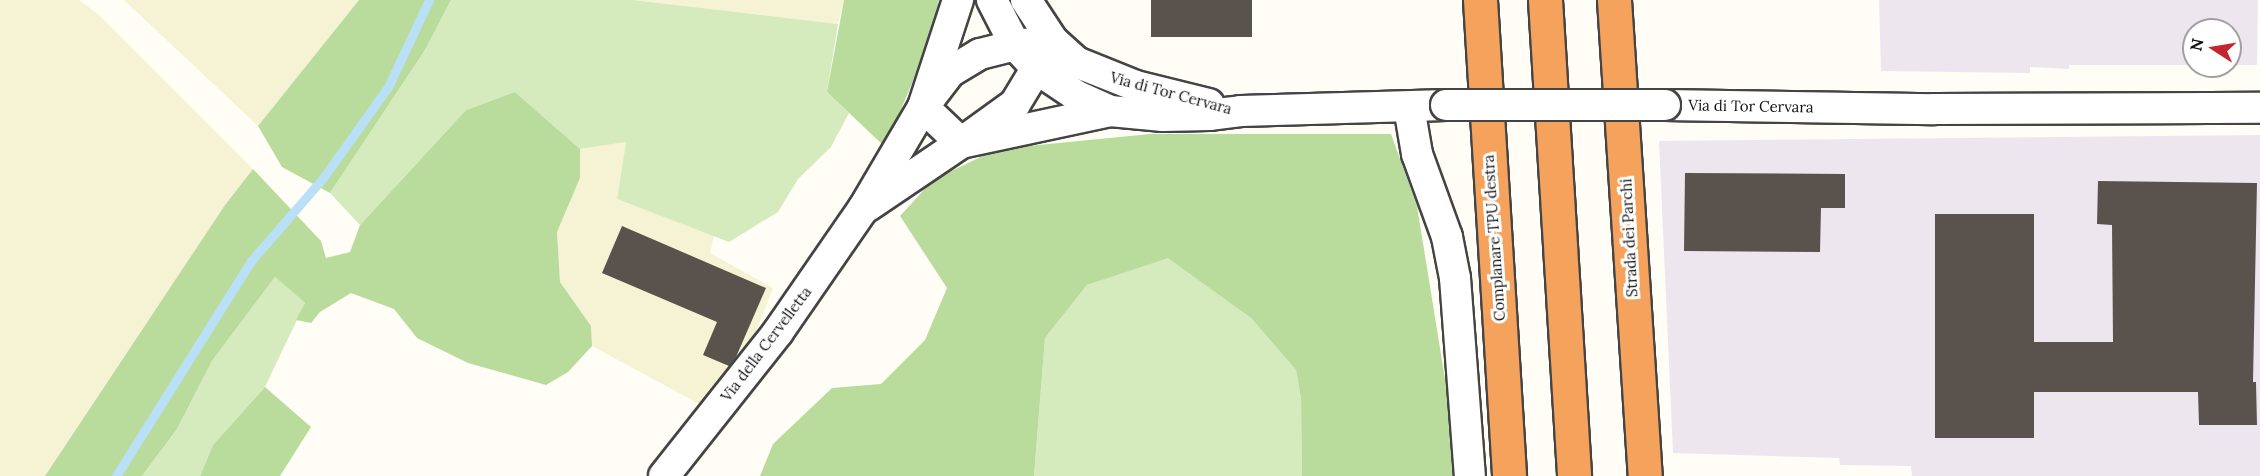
<!DOCTYPE html>
<style>
body{margin:0}
#map{position:relative;width:2260px;height:476px;overflow:hidden;background:#fffdf5;font-family:Lora,serif}
div>[style]{position:absolute}
[style*='--x']{left:calc(var(--x)*1px);top:calc(var(--y)*1px);width:calc(var(--w)*1px);rotate:calc(var(--a)*1deg)}
.industrial>*{inset:0;background:#eee6ef}
.farmland>*{inset:0;background:#f6f3d4}
.green>*{inset:0;background:#d5ebbd}
.forest>*{inset:0;background:#b9dc9c}
.stream>*{height:9px;margin:-4.5px;padding:0 4.5px;transform-origin:4.5px;border-radius:4.5px;background:#b9e0f7}
.building>*{inset:0;background:#5a524d;transform-origin:0 0}
.roads{filter:drop-shadow(2px 0 #444) drop-shadow(-2px 0 #444) drop-shadow(0 2px #444) drop-shadow(0 -2px #444)}
.minor>*{height:30px;margin:-15px;padding:0 15px;transform-origin:15px;border-radius:15px;background:#fff}
.highway>*{height:33px;margin:-16.5px;padding:0 16.5px;transform-origin:16.5px;border-radius:16.5px;background:#f5a25d}
.bridges{filter:drop-shadow(2px 0 #444) drop-shadow(-2px 0 #444) drop-shadow(0 2px #444) drop-shadow(0 -2px #444)}
.minor-bridge>*{height:30px;margin:-15px;padding:0 15px;transform-origin:15px;border-radius:15px;background:#fff}
span{translate:-50% -50%;white-space:nowrap;text-align:center;line-height:1.15;-webkit-text-stroke:6px #fff;paint-order:stroke}
.street-label{font-size:15px;color:#111}
.north{position:absolute;left:2182px;top:18px;width:60px;height:60px;box-sizing:border-box;background:#fff;border:2px solid #a0a0a0;border-radius:50%;rotate:282deg;font-size:16px;font-weight:700;line-height:24px;text-align:center;color:#111}
.north::after{content:'';display:block;margin:auto;width:21px;height:27px;background:#c4262e;clip-path:polygon(50% 0,100% 100%,50% 72%,0 100%)}
</style>
<div id="map">
<div class="industrial">
<i style="clip-path:polygon(1879px 0,2258px 0,2257px 65px,2230px 65px,2230px 30px,2194px 30px,2194px 65px,2069px 65px,2069px 69px,2030px 67px,2030px 73px,1881px 71px)"></i>
<i style="clip-path:polygon(2260px 135px,2260px 476px,1912px 476px,1911px 466px,1840px 465px,1839px 458px,1673px 453px,1659px 141px)"></i>
</div>
<div class="farmland">
<i style="clip-path:polygon(0 0,79px 0,99px 15px,253px 169px,225px 205px,45px 476px,0 476px)"></i>
<i style="clip-path:polygon(124px 0,359px 0,258px 126px)"></i>
<i style="clip-path:polygon(633px 0,844px 0,838px 24px)"></i>
<i style="clip-path:polygon(626px 142px,617px 199px,714px 236px,710px 253px,773px 288px,742px 366px,703px 406px,592px 346px,591px 326px,560px 282px,557px 232px,580px 178px,580px 149px)"></i>
</div>
<div class="green">
<i style="clip-path:polygon(451px 0,633px 0,838px 24px,827px 92px,849px 113px,831px 147px,798px 179px,778px 212px,729px 242px,617px 199px,626px 142px,580px 149px,515px 92px,466px 110px,360px 225px,330px 193px,425px 50px)"></i>
<i style="clip-path:polygon(1168px 257px,1251px 318px,1296px 370px,1301px 399px,1302px 476px,1034px 476px,1045px 338px,1087px 285px)"></i>
<i style="clip-path:polygon(275px 277px,305px 303px,265px 387px,213px 445px,200px 476px,142px 476px,177px 429px,212px 361px)"></i>
</div>
<div class="forest">
<i style="clip-path:polygon(359px 0,451px 0,425px 50px,330px 193px,282px 167px,258px 126px)"></i>
<i style="clip-path:polygon(844px 0,939px 0,933px 34px,885px 147px,827px 92px)"></i>
<i style="clip-path:polygon(515px 92px,580px 149px,580px 178px,557px 232px,560px 282px,591px 326px,592px 346px,568px 372px,546px 385px,468px 363px,417px 338px,394px 309px,351px 293px,320px 312px,311px 323px,296px 320px,305px 303px,275px 277px,212px 361px,177px 429px,142px 476px,45px 476px,225px 205px,253px 169px,321px 241px,326px 258px,350px 252px,360px 225px,466px 110px)"></i>
<i style="clip-path:polygon(1150px 134px,1391px 134px,1417px 206px,1450px 410px,1455px 476px,1302px 476px,1301px 399px,1296px 370px,1251px 318px,1168px 258px,1087px 285px,1045px 338px,1034px 476px,760px 476px,773px 444px,832px 388px,881px 384px,925px 340px,947px 288px,900px 216px,933px 180px,997px 149px)"></i>
<i style="clip-path:polygon(265px 387px,311px 427px,280px 476px,200px 476px,213px 445px)"></i>
</div>
<div class="stream">
<i style="--x:116;--y:476;--w:254;--a:-57.9"></i>
<i style="--x:251;--y:261;--w:110;--a:-49.1"></i>
<i style="--x:323;--y:178;--w:112;--a:-54.5"></i>
<i style="--x:388;--y:87;--w:96;--a:-64.8"></i>
</div>
<div class="building">
<i style="left:1151px;top:0;width:101px;height:37px"></i>
<i style="clip-path:polygon(1685px 173px,1845px 174px,1845px 208px,1821px 208px,1820px 252px,1684px 251px)"></i>
<i style="clip-path:polygon(2098px 181px,2257px 183px,2253px 382px,2256px 382px,2257px 425px,2199px 425px,2198px 392px,2034px 392px,2034px 438px,1935px 438px,1935px 214px,2034px 214px,2034px 342px,2113px 342px,2112px 225px,2097px 224px)"></i>
<i style="clip-path:polygon(622px 226px,766px 288px,736px 357px,729px 366px,703px 355px,717px 322px,602px 273px)"></i>
</div>
<div class="roads">
<div class="minor">
<i style="--x:992;--y:0;--w:51;--a:62.9"></i>
<i style="--x:1015;--y:45;--w:33;--a:47"></i>
<i style="--x:1037;--y:69;--w:48;--a:34"></i>
<i style="--x:1077;--y:96;--w:36;--a:24"></i>
<i style="--x:1110;--y:111;--w:53;--a:5.4"></i>
<i style="--x:1163;--y:116;--w:46;--a:-1.2"></i>
<i style="--x:1209;--y:115;--w:32;--a:-7"></i>
<i style="--x:1241;--y:111;--w:205;--a:-1.7"></i>
<i style="--x:1026;--y:0;--w:49;--a:56.6"></i>
<i style="--x:1053;--y:41;--w:31;--a:42"></i>
<i style="--x:1076;--y:62;--w:65;--a:21.8"></i>
<i style="--x:1136;--y:86;--w:75;--a:13.9"></i>
<i style="--x:1053;--y:41;--w:74;--a:121.1"></i>
<i style="--x:1015;--y:104;--w:67;--a:144.2"></i>
<i style="--x:961;--y:143;--w:52;--a:-136.5"></i>
<i style="--x:923;--y:107;--w:44;--a:-52.4"></i>
<i style="--x:950;--y:72;--w:35;--a:-31"></i>
<i style="--x:980;--y:54;--w:36;--a:-14"></i>
<i style="--x:1015;--y:45;--w:38;--a:-6"></i>
<i style="--x:1665;--y:105;--w:269;--a:0.9"></i>
<i style="--x:1934;--y:109;--w:326;--a:-0.2"></i>
<i style="--x:1409;--y:107;--w:48;--a:80.3"></i>
<i style="--x:1417;--y:154;--w:88;--a:70.1"></i>
<i style="--x:1447;--y:237;--w:42;--a:79"></i>
<i style="--x:1455;--y:278;--w:199;--a:85.7"></i>
<i style="--x:868;--y:206;--w:112;--a:-34.1"></i>
<i style="--x:961;--y:143;--w:152;--a:-12.1"></i>
<i style="--x:664;--y:476;--w:184;--a:-51.6"></i>
<i style="--x:778;--y:332;--w:150;--a:-55.4"></i>
<i style="--x:863;--y:209;--w:118;--a:-59.5"></i>
<i style="--x:923;--y:107;--w:113;--a:-71.9"></i>
</div>
<div class="highway">
<i style="--x:1480;--y:0;--w:477;--a:86.5"></i>
<i style="--x:1545;--y:0;--w:477;--a:86.5"></i>
<i style="--x:1614;--y:0;--w:477;--a:86.3"></i>
</div>
</div>
<div class="bridges">
<div class="minor-bridge">
<i style="--x:1446;--y:105;--w:219;--a:0"></i>
</div>
</div>
<div class="street-label">
<span style="left:1171px;top:93px;rotate:15deg">Via di Tor Cervara</span>
<span style="left:1751px;top:106px;rotate:1deg">Via di Tor Cervara</span>
<span style="left:1494px;top:238px;rotate:-94deg">Complanare TPU destra</span>
<span style="left:1629px;top:238px;rotate:-93deg">Strada dei Parchi</span>
<span style="left:766px;top:344px;rotate:-53deg">Via della Cervelletta</span>
</div>
<div class="north">N</div>
</div>
